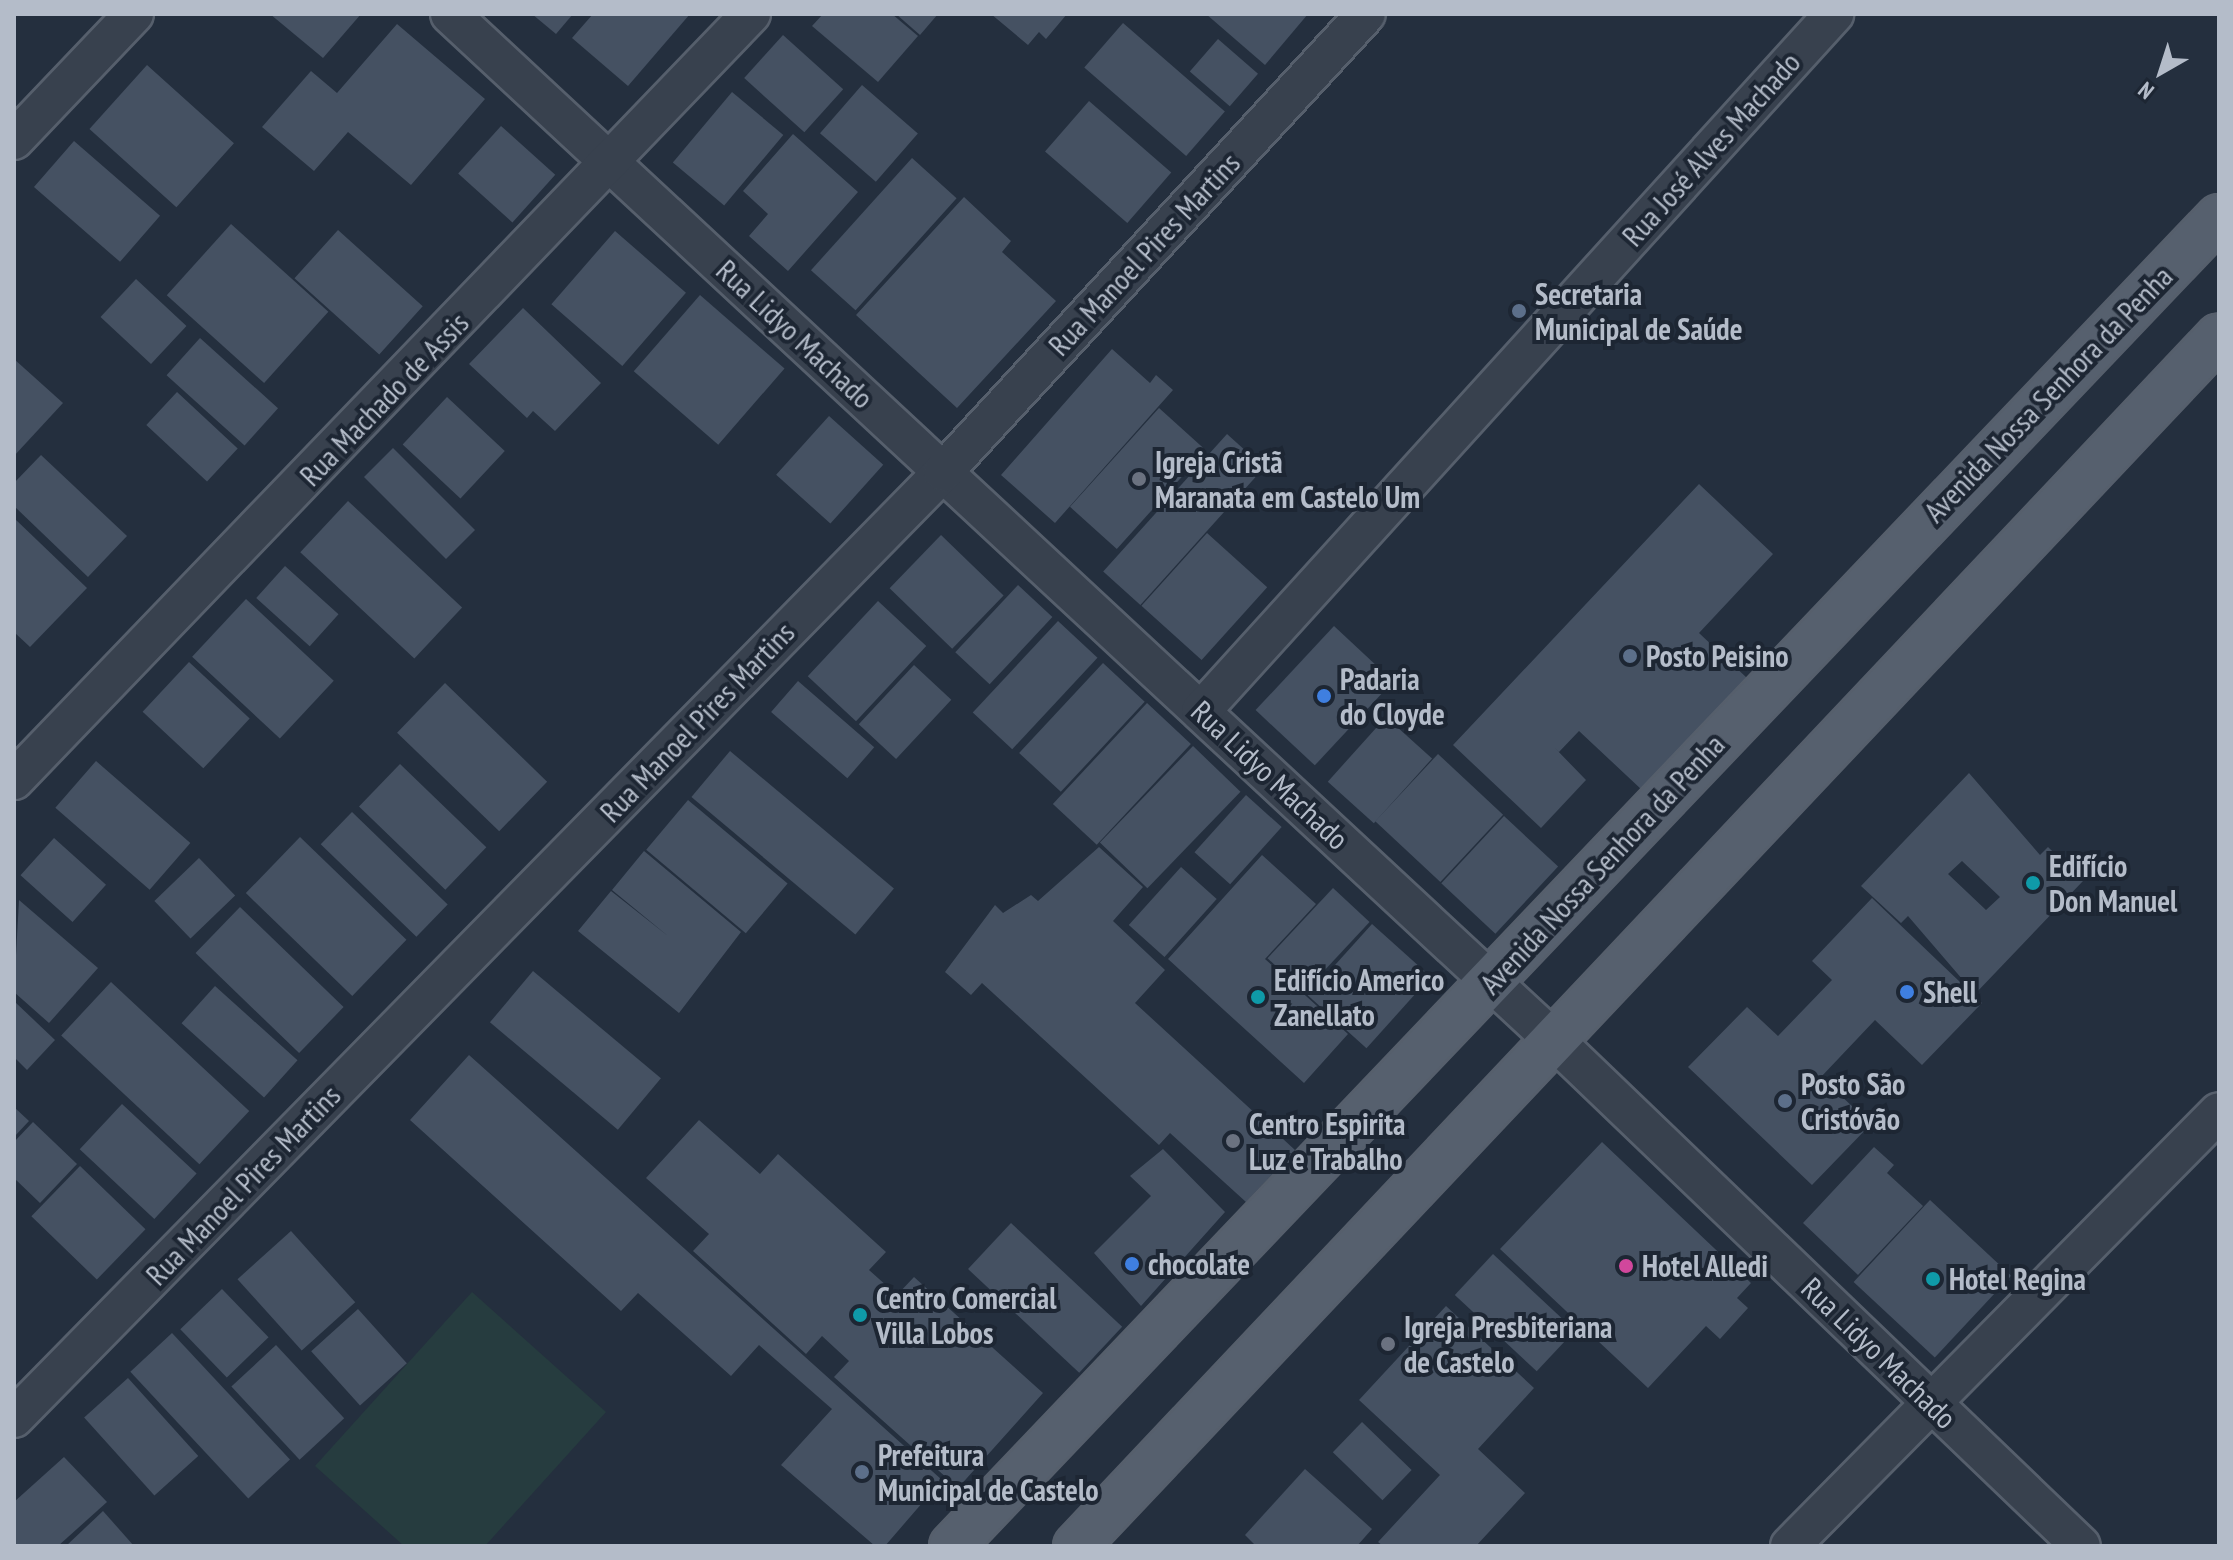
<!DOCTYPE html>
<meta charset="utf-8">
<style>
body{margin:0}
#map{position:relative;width:2233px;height:1560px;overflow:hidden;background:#242f3e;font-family:"PT Sans Narrow",sans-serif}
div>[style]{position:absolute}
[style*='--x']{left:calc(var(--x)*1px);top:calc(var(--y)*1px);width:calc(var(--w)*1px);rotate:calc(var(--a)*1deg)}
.green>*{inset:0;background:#263c3f}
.building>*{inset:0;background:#455162;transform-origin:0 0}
.roads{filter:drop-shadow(2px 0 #565f6c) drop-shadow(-2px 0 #565f6c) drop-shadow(0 2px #565f6c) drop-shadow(0 -2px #565f6c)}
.street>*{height:38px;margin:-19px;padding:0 19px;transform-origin:19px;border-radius:19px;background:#38414e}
.primary>*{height:44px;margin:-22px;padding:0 22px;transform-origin:22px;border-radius:22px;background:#56606e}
.dots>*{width:22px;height:22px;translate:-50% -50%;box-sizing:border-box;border:4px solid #1d2633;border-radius:50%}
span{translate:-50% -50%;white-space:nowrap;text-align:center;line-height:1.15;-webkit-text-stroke:8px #1d2633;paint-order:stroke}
.street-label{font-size:30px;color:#b4bcc9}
.poi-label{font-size:30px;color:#b4bcc9;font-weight:700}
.left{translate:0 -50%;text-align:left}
.frame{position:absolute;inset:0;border:16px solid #b4bcc9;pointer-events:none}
.north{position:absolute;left:2121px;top:32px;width:80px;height:80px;-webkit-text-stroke:6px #1d2633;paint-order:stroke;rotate:219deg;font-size:22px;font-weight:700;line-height:32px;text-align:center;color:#b4bcc9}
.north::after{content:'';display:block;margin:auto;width:28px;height:36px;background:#b4bcc9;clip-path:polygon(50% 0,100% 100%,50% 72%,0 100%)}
</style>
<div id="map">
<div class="green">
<i style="clip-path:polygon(472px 1292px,606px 1412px,485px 1546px,404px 1546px,315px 1466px)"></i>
</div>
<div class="building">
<i style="clip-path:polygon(270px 14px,361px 14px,323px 58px)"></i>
<i style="clip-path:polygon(532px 14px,573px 14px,556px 34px)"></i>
<i style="clip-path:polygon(593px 14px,690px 14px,628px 86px,572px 38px)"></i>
<i style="clip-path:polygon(823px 14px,892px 14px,918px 36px,878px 82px,812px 26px)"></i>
<i style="clip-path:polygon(896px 14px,938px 14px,920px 35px)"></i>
<i style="clip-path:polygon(991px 14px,1067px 14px,1046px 39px,1039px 32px,1028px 45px)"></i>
<i style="clip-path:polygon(1206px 14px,1308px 14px,1265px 65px)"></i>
<i style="left:1123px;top:23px;width:135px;height:59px;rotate:41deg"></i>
<i style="clip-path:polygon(397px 24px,485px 99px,411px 185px,348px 132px,314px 171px,262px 127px,311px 71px,337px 93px)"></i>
<i style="left:783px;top:35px;width:81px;height:58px;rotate:42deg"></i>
<i style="left:1218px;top:39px;width:53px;height:43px;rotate:41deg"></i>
<i style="left:147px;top:65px;width:117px;height:86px;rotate:42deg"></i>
<i style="left:862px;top:85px;width:74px;height:64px;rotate:41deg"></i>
<i style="left:732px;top:92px;width:67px;height:92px;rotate:40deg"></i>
<i style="left:1089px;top:101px;width:109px;height:67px;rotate:41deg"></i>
<i style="left:501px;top:126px;width:73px;height:64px;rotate:42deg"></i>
<i style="clip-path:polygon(793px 134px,858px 192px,788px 271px,749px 236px,768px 214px,743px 191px)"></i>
<i style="left:74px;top:141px;width:114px;height:61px;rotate:41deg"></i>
<i style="left:912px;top:158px;width:60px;height:151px;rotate:42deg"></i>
<i style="clip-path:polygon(964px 197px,1011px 241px,1002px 252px,1056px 301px,957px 408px,856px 315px)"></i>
<i style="left:231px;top:224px;width:131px;height:96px;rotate:42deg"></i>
<i style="left:338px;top:230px;width:114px;height:65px;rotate:42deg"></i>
<i style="left:615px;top:231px;width:94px;height:97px;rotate:41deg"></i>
<i style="left:136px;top:279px;width:69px;height:52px;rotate:43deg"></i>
<i style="left:700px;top:295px;width:112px;height:101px;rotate:41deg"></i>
<i style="clip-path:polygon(523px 308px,601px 383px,555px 431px,533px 411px,527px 418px,469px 364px)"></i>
<i style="left:200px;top:338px;width:105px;height:50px;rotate:42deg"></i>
<i style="clip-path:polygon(1112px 349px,1150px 383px,1156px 375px,1173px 390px,1055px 523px,1001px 475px)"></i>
<i style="clip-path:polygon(14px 359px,63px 403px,14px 456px)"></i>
<i style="left:177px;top:392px;width:83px;height:45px;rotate:43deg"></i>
<i style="left:447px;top:397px;width:79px;height:65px;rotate:43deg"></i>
<i style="left:1159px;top:408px;width:63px;height:133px;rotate:42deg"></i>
<i style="left:829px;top:416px;width:73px;height:79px;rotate:42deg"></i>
<i style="left:1227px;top:434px;width:50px;height:185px;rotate:42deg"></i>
<i style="left:393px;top:448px;width:116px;height:41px;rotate:45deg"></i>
<i style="clip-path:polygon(41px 455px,127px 536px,88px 577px,14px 506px,14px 483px)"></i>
<i style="clip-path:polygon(1699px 484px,1773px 554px,1699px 633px,1747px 678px,1642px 790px,1579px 731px,1559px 752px,1553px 746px,1586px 780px,1541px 828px,1453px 745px)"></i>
<i style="left:348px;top:501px;width:156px;height:70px;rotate:43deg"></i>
<i style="clip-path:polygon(14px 518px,87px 588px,30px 647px,14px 632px)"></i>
<i style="left:1207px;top:533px;width:81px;height:98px;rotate:42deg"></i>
<i style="left:941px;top:535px;width:87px;height:74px;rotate:44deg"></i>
<i style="left:285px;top:566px;width:72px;height:43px;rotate:42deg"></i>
<i style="left:1018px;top:585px;width:47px;height:92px;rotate:43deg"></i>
<i style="left:246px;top:599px;width:120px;height:79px;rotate:43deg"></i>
<i style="left:878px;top:601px;width:66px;height:103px;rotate:43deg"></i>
<i style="left:1058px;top:621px;width:54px;height:125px;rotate:43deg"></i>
<i style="left:1334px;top:626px;width:81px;height:115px;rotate:43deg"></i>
<i style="left:189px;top:662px;width:83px;height:68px;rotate:43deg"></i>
<i style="left:1103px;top:663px;width:57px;height:123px;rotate:43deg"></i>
<i style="left:914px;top:665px;width:51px;height:81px;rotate:43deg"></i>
<i style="left:798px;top:681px;width:101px;height:41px;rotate:41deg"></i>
<i style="left:445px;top:683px;width:142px;height:69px;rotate:44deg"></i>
<i style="left:1147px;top:703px;width:60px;height:138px;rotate:43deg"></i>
<i style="left:1386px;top:717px;width:62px;height:87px;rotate:42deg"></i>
<i style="left:1193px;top:746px;width:66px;height:134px;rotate:44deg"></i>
<i style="left:730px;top:751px;width:214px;height:60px;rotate:40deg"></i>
<i style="left:1438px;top:754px;width:89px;height:92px;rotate:43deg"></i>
<i style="left:96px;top:761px;width:125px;height:62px;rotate:41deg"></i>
<i style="left:400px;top:764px;width:120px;height:59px;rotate:44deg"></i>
<i style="clip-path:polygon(evenodd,1969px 773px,2040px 855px,2048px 847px,2083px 881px,1975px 994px,1908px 916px,1901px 923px,1861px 886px,1969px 773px,1962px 861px,2000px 897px,1986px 910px,1948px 874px,1962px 861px)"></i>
<i style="left:1246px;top:795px;width:48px;height:77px;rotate:42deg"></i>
<i style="left:688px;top:800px;width:130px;height:65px;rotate:40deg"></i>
<i style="left:352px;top:812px;width:133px;height:45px;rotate:44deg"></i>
<i style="left:1504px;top:816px;width:74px;height:92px;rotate:43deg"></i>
<i style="left:300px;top:837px;width:148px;height:78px;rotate:44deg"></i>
<i style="left:54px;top:838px;width:70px;height:50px;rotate:42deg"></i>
<i style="clip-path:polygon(1099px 847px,1143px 887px,1113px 921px,1165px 970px,1135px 1003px,1295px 1150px,1246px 1202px,1170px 1133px,1159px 1145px,982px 983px,971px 995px,945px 972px,995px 905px,1003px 913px,1031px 895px,1038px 901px)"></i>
<i style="clip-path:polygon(644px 851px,741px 932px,679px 1013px,578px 931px,611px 891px,668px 936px,612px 890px)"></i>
<i style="clip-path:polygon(1262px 855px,1316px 904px,1265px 959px,1348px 1034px,1304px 1083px,1168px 959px)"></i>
<i style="left:199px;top:858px;width:52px;height:62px;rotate:46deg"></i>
<i style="left:1181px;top:867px;width:48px;height:78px;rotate:42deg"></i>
<i style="left:1333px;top:888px;width:50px;height:96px;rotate:43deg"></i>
<i style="clip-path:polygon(1872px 898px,1982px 1003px,1922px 1065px,1875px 1020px,1821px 1077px,1871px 1124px,1812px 1185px,1688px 1067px,1747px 1007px,1778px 1036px,1832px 980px,1812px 961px)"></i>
<i style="clip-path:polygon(19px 900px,98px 968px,49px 1023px,14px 992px)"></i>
<i style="left:240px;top:907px;width:144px;height:64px;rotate:44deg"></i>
<i style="left:1372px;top:924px;width:79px;height:96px;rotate:42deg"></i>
<i style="left:533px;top:971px;width:167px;height:67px;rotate:40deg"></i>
<i style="left:111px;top:982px;width:189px;height:73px;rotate:43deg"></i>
<i style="left:215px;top:986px;width:111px;height:50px;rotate:42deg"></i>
<i style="clip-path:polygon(14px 1001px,55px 1040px,27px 1070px,14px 1057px)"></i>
<i style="clip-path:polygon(469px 1055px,942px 1480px,885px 1546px,875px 1546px,781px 1465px,832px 1409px,759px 1345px,731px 1376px,638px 1293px,621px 1311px,410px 1120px)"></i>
<i style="left:122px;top:1104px;width:102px;height:62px;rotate:43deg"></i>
<i style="clip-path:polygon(14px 1107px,29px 1121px,14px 1137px)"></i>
<i style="clip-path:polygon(699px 1120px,760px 1174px,778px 1154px,886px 1252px,869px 1270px,897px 1295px,914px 1277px,1043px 1393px,958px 1488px,834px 1377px,849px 1361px,822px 1336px,806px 1354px,693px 1251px,709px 1234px,646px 1178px)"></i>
<i style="clip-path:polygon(33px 1122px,77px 1164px,40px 1203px,14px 1178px,14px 1142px)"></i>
<i style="clip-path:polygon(1602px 1142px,1751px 1283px,1737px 1298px,1748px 1308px,1720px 1339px,1706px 1326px,1648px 1388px,1500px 1249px)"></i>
<i style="clip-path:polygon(1874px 1147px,1894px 1165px,1887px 1173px,1923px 1206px,1858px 1275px,1803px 1223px)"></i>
<i style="clip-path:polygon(1163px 1149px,1225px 1212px,1141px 1306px,1094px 1253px,1151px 1196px,1130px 1176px)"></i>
<i style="left:80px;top:1166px;width:91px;height:70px;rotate:44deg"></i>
<i style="left:1930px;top:1200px;width:111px;height:112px;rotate:43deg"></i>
<i style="left:1011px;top:1223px;width:152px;height:63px;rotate:43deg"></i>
<i style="left:291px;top:1231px;width:96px;height:72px;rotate:48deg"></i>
<i style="left:1493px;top:1254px;width:112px;height:56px;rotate:43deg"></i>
<i style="left:222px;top:1289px;width:67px;height:58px;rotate:46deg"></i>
<i style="clip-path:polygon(1446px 1306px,1534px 1388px,1478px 1449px,1525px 1493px,1476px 1546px,1383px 1546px,1378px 1542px,1440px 1475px,1359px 1400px)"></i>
<i style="left:358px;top:1309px;width:73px;height:63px;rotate:48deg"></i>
<i style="left:172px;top:1333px;width:173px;height:57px;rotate:47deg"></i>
<i style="left:276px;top:1345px;width:100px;height:61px;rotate:47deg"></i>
<i style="left:128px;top:1378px;width:105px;height:59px;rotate:48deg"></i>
<i style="left:1362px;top:1422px;width:69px;height:42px;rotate:44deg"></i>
<i style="clip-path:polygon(64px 1457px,107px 1502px,58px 1546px,14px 1546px,14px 1502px)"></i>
<i style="clip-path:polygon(1305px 1469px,1372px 1529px,1357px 1546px,1256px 1546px,1245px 1535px)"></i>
<i style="clip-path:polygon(103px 1511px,134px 1546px,66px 1546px)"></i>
</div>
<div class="roads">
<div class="street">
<i style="--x:450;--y:14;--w:1511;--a:42.91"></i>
<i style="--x:1557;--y:1043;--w:726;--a:43.83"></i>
<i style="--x:14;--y:140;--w:174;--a:-46.4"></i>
<i style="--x:1201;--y:711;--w:942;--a:-47.75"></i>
<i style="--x:14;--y:780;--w:1063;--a:-46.11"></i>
<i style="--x:14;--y:1418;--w:1326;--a:-45.52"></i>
<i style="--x:943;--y:472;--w:623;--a:-47.28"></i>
<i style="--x:1790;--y:1546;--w:610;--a:-45.33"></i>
</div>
<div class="primary">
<i style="--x:952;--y:1546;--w:1836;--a:-46.37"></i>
<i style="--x:1076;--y:1546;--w:1664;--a:-46.63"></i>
</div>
</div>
<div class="dots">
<i style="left:1519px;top:311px;background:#5c6f8a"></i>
<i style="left:1139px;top:479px;background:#6b7280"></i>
<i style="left:1630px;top:656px;background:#5c6f8a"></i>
<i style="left:1324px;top:696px;background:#3f7fe0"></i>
<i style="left:2033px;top:883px;background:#0f9aa8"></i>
<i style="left:1907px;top:992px;background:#3f7fe0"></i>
<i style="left:1258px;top:997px;background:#0f9aa8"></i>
<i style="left:1785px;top:1101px;background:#5c6f8a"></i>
<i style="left:1233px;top:1141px;background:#6b7280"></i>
<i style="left:1132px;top:1264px;background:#3f7fe0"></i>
<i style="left:1626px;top:1266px;background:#d1479c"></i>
<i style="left:1933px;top:1279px;background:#0f9aa8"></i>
<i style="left:860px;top:1315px;background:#0f9aa8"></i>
<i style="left:1388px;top:1344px;background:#6b7280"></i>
<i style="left:862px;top:1472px;background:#5c6f8a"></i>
</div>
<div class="street-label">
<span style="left:1711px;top:149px;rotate:-48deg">Rua José Alves Machado</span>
<span style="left:1144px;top:254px;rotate:-47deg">Rua Manoel Pires Martins</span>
<span style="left:795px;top:334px;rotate:43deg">Rua Lidyo Machado</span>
<span style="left:2048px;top:394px;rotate:-46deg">Avenida Nossa Senhora da Penha</span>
<span style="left:384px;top:399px;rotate:-46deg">Rua Machado de Assis</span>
<span style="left:697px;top:722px;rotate:-46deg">Rua Manoel Pires Martins</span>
<span style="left:1270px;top:775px;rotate:43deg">Rua Lidyo Machado</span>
<span style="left:1602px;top:864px;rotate:-47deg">Avenida Nossa Senhora da Penha</span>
<span style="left:243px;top:1185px;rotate:-46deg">Rua Manoel Pires Martins</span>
<span style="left:1879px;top:1353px;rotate:44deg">Rua Lidyo Machado</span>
</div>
<div class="poi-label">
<span class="left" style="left:1535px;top:311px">Secretaria<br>Municipal de Saúde</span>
<span class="left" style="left:1155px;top:479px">Igreja Cristã<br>Maranata em Castelo Um</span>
<span class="left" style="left:1646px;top:656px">Posto Peisino</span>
<span class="left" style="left:1340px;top:696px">Padaria<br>do Cloyde</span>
<span class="left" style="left:2049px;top:883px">Edifício<br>Don Manuel</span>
<span class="left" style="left:1274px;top:997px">Edifício Americo<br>Zanellato</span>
<span class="left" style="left:1923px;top:992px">Shell</span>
<span class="left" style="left:1801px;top:1101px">Posto São<br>Cristóvão</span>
<span class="left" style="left:1249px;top:1141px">Centro Espirita<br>Luz e Trabalho</span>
<span class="left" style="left:1148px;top:1264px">chocolate</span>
<span class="left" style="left:1642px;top:1266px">Hotel Alledi</span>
<span class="left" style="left:1949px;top:1279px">Hotel Regina</span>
<span class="left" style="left:876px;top:1315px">Centro Comercial<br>Villa Lobos</span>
<span class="left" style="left:1404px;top:1344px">Igreja Presbiteriana<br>de Castelo</span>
<span class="left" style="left:878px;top:1472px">Prefeitura<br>Municipal de Castelo</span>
</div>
<div class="frame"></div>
<div class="north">N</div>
</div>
